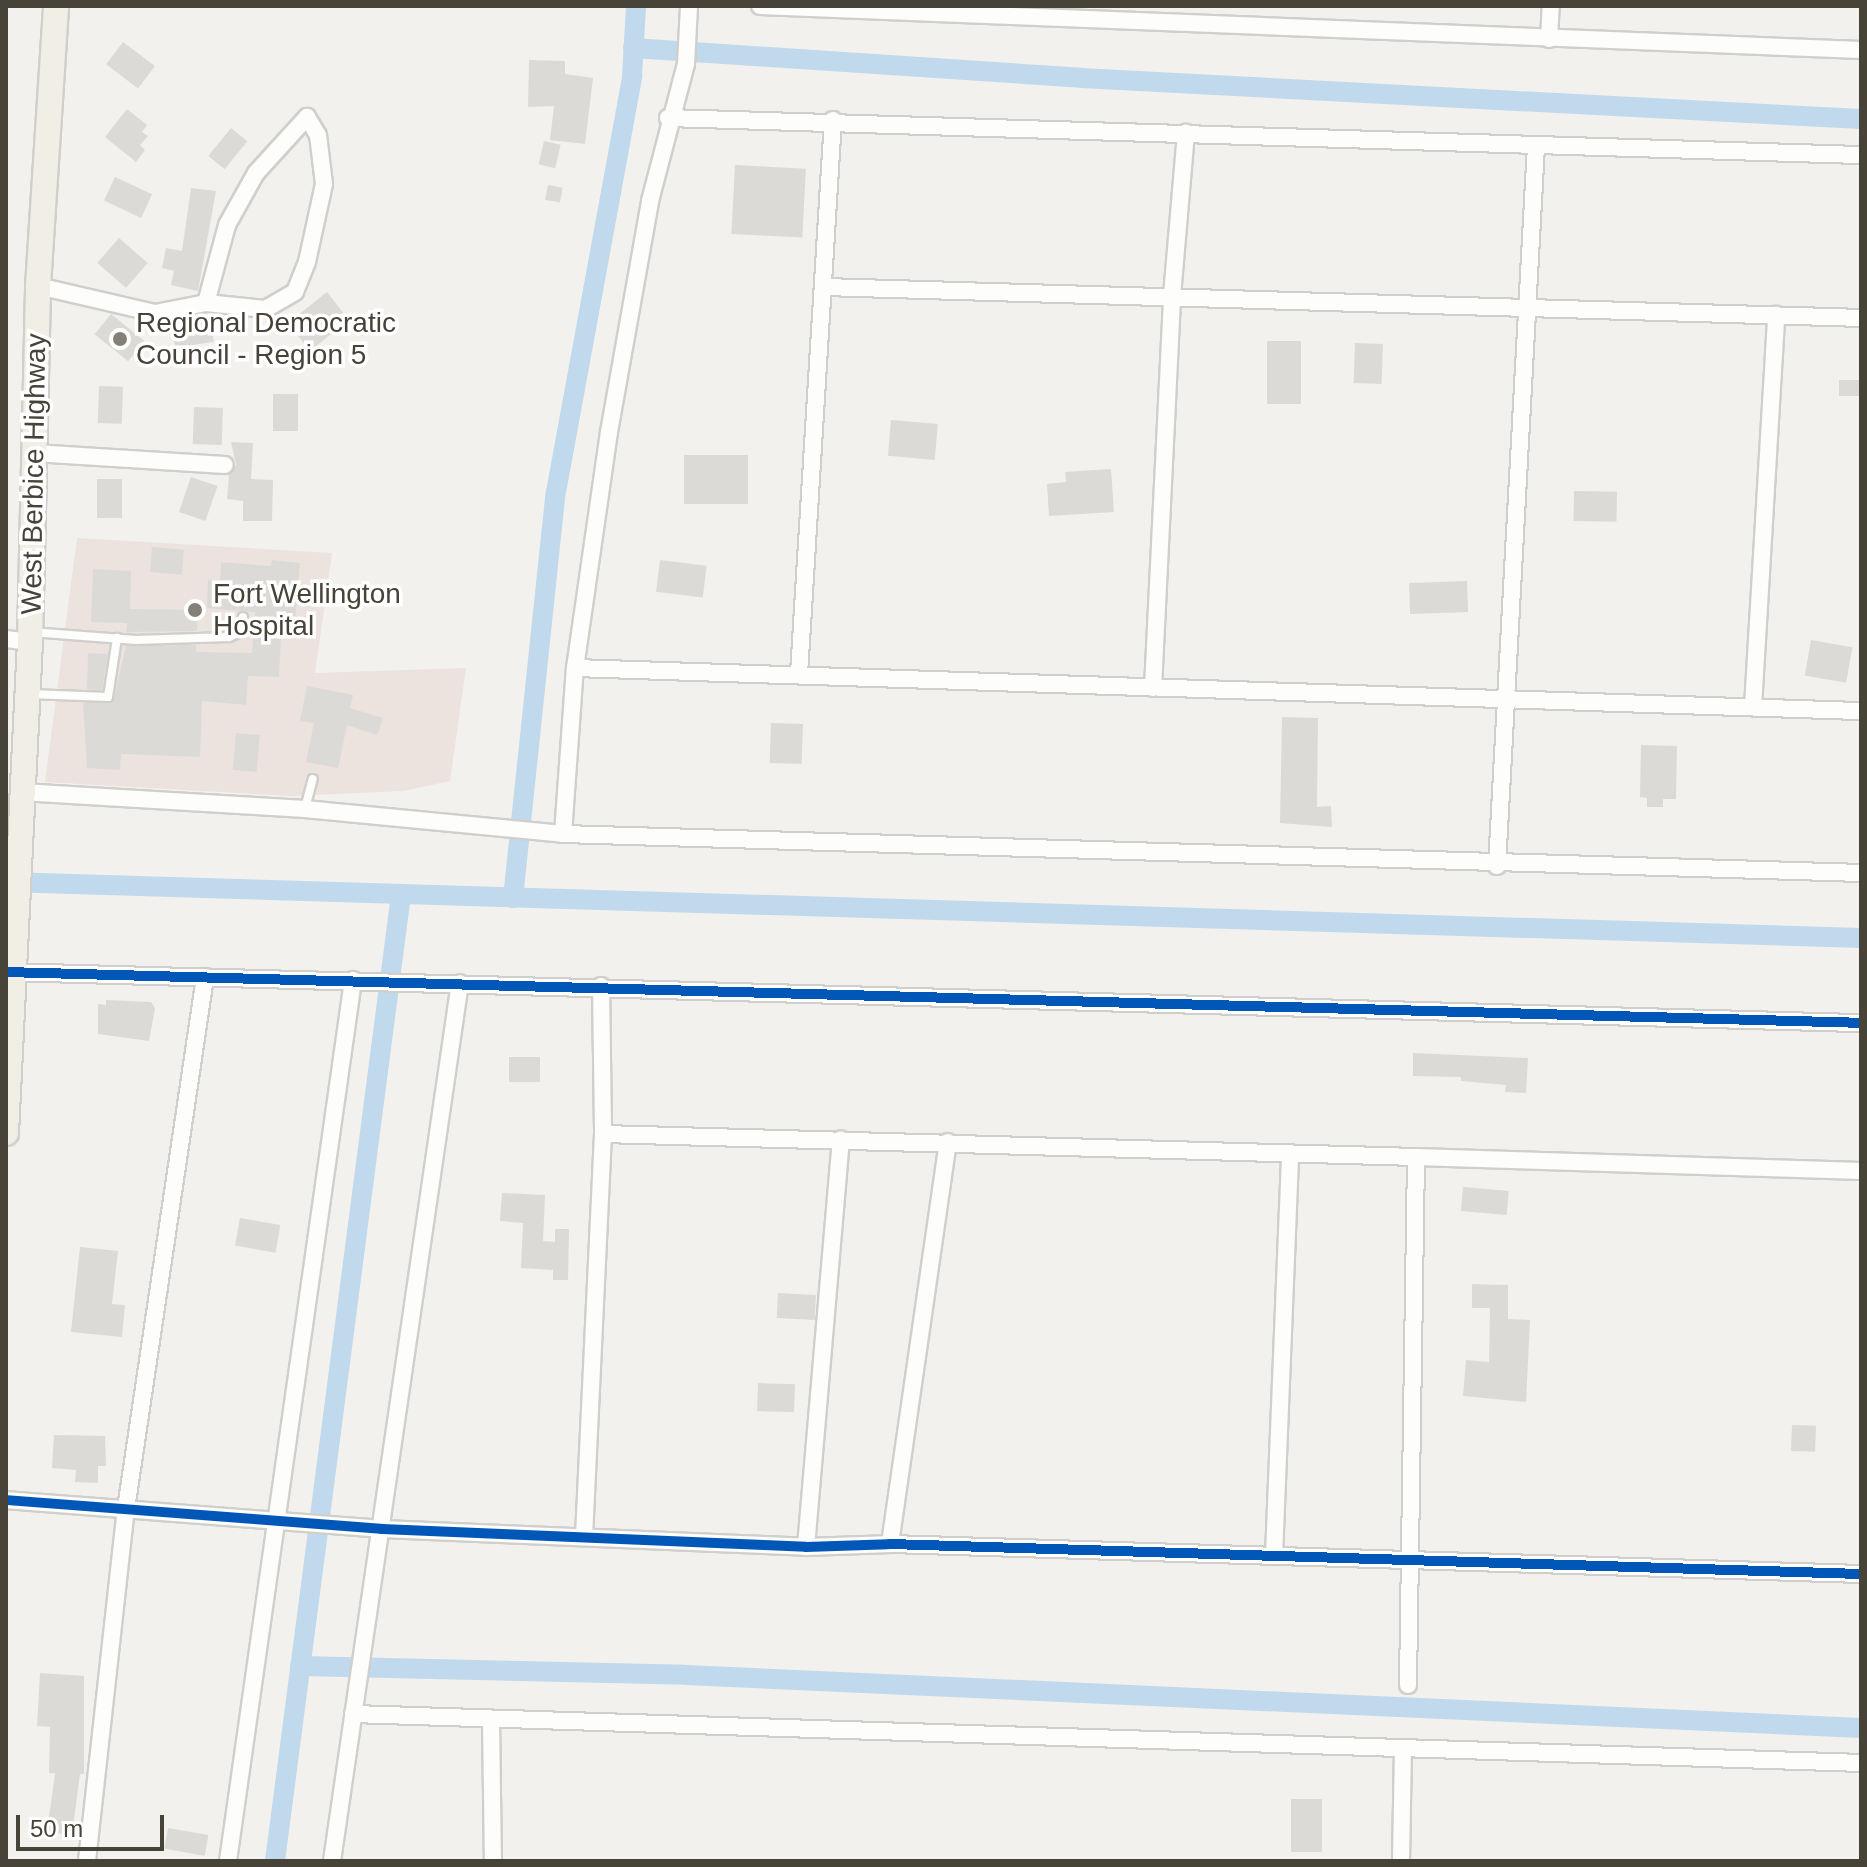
<!DOCTYPE html>
<style>
body{margin:0}
#map{position:relative;width:1867px;height:1867px;overflow:hidden;background:#f2f1ed;font-family:Helvetica,sans-serif}
div>[style]{position:absolute}
[style*='--x']{left:calc(var(--x)*1px);top:calc(var(--y)*1px);width:calc(var(--w)*1px);rotate:calc(var(--a)*1deg)}
.medical>*{inset:0;background:#ece2de}
.canal>*{height:20px;margin:-10px;padding:0 10px;transform-origin:10px;border-radius:10px;background:#c0d9ed}
.building>*{inset:0;background:#dcdad6;transform-origin:0 0}
.roads{filter:drop-shadow(2px 0 #d0cfcb) drop-shadow(-2px 0 #d0cfcb) drop-shadow(0 2px #d0cfcb) drop-shadow(0 -2px #d0cfcb)}
.service>*{height:8px;margin:-4px;padding:0 4px;transform-origin:4px;border-radius:4px;background:#fdfdfc}
.minor>*{height:16px;margin:-8px;padding:0 8px;transform-origin:8px;border-radius:8px;background:#fdfdfc}
.primary>*{height:24px;margin:-12px;padding:0 12px;transform-origin:12px;border-radius:12px;background:#f1eee5}
.cycleway>*{height:10px;margin:-5px;padding:0 5px;transform-origin:5px;border-radius:5px;background:#0057b8}
.dots>*{width:22px;height:22px;translate:-50% -50%;box-sizing:border-box;border:4px solid #fff;border-radius:50%}
span{translate:-50% -50%;white-space:nowrap;text-align:center;line-height:1.15;-webkit-text-stroke:7px #fff;paint-order:stroke}
.poi-label{font-size:28px;color:#484339}
.left{translate:0 -50%;text-align:left}
.street-label{font-size:28px;color:#484339}
.frame{position:absolute;inset:0;border:8px solid #484339;pointer-events:none}
.scale{position:absolute;left:16px;top:1815px;width:148px;height:36px;box-sizing:border-box;border:4px solid #484339;border-top:0;padding-left:10px;font-size:24px;line-height:28px;white-space:nowrap;color:#484339;-webkit-text-stroke:6px #fff;paint-order:stroke}
</style>
<div id="map">
<div class="medical">
<i style="clip-path:polygon(77px 538px,332px 553px,315px 673px,466px 668px,450px 781px,403px 791px,291px 796px,45px 782px)"></i>
</div>
<div class="canal">
<i style="--x:633;--y:48;--w:449;--a:3.8"></i>
<i style="--x:1081;--y:78;--w:781;--a:3.01"></i>
<i style="--x:6;--y:882;--w:1856;--a:1.73"></i>
<i style="--x:513;--y:898;--w:408;--a:-84"></i>
<i style="--x:556;--y:492;--w:423;--a:-79.6"></i>
<i style="--x:632;--y:76;--w:70;--a:-86.7"></i>
<i style="--x:300;--y:1666;--w:386;--a:1.3"></i>
<i style="--x:686;--y:1675;--w:1176;--a:2.58"></i>
<i style="--x:275;--y:1861;--w:974;--a:-82.57"></i>
</div>
<div class="building">
<i style="left:123px;top:42px;width:40px;height:28px;rotate:37deg"></i>
<i style="clip-path:polygon(529px 60px,565px 61px,565px 74px,593px 78px,585px 144px,550px 140px,554px 106px,528px 107px)"></i>
<i style="clip-path:polygon(127px 109px,147px 125px,142px 132px,148px 136px,140px 145px,145px 150px,136px 162px,105px 137px)"></i>
<i style="left:231px;top:128px;width:21px;height:36px;rotate:39deg"></i>
<i style="left:544px;top:141px;width:17px;height:24px;rotate:13deg"></i>
<i style="left:735px;top:165px;width:71px;height:69px;rotate:3deg"></i>
<i style="left:115px;top:177px;width:41px;height:26px;rotate:25deg"></i>
<i style="left:548px;top:185px;width:15px;height:15px;rotate:11deg"></i>
<i style="clip-path:polygon(191px 188px,216px 191px,198px 291px,171px 285px,174px 271px,162px 268px,166px 248px,182px 251px)"></i>
<i style="left:119px;top:238px;width:38px;height:33px;rotate:41deg"></i>
<i style="clip-path:polygon(327px 292px,345px 315px,332px 325px,336px 330px,310px 351px,288px 323px)"></i>
<i style="left:111px;top:314px;width:43px;height:26px;rotate:39deg"></i>
<i style="left:210px;top:317px;width:25px;height:39px;rotate:81deg"></i>
<i style="left:1267px;top:341px;width:34px;height:63px"></i>
<i style="left:1355px;top:343px;width:28px;height:40px;rotate:2deg"></i>
<i style="left:1839px;top:380px;width:22px;height:16px"></i>
<i style="left:99px;top:386px;width:24px;height:37px;rotate:2deg"></i>
<i style="left:273px;top:394px;width:25px;height:37px"></i>
<i style="left:194px;top:407px;width:29px;height:37px;rotate:2deg"></i>
<i style="left:891px;top:420px;width:47px;height:36px;rotate:5deg"></i>
<i style="clip-path:polygon(231px 442px,253px 443px,251px 479px,273px 480px,272px 521px,243px 521px,243px 501px,227px 499px,229px 475px,236px 465px)"></i>
<i style="left:684px;top:455px;width:64px;height:49px"></i>
<i style="clip-path:polygon(1111px 469px,1114px 512px,1049px 516px,1047px 484px,1066px 482px,1065px 472px)"></i>
<i style="left:191px;top:477px;width:28px;height:37px;rotate:19deg"></i>
<i style="left:97px;top:479px;width:25px;height:39px"></i>
<i style="left:1574px;top:491px;width:43px;height:30px;rotate:1deg"></i>
<i style="left:152px;top:547px;width:32px;height:25px;rotate:5deg"></i>
<i style="clip-path:polygon(272px 560px,300px 563px,295px 623px,314px 624px,313px 639px,281px 637px,279px 677px,248px 676px,246px 705px,202px 701px,200px 757px,121px 754px,120px 770px,87px 768px,83px 703px,113px 702px,126px 646px,196px 645px,196px 652px,252px 653px,255px 612px,207px 608px,208px 580px,220px 581px,221px 562px,271px 566px)"></i>
<i style="left:660px;top:560px;width:47px;height:32px;rotate:7deg"></i>
<i style="clip-path:polygon(93px 569px,131px 571px,130px 609px,198px 610px,197px 631px,126px 632px,127px 623px,91px 622px)"></i>
<i style="left:1467px;top:581px;width:31px;height:58px;rotate:88deg"></i>
<i style="left:1811px;top:640px;width:42px;height:36px;rotate:10deg"></i>
<i style="clip-path:polygon(88px 653px,108px 654px,102px 690px,87px 689px)"></i>
<i style="clip-path:polygon(307px 686px,353px 695px,350px 708px,383px 718px,377px 735px,347px 725px,338px 768px,306px 762px,314px 723px,300px 721px)"></i>
<i style="clip-path:polygon(1282px 717px,1318px 718px,1317px 807px,1331px 806px,1332px 827px,1280px 823px)"></i>
<i style="left:771px;top:723px;width:32px;height:40px;rotate:2deg"></i>
<i style="left:236px;top:733px;width:24px;height:37px;rotate:5deg"></i>
<i style="clip-path:polygon(1641px 745px,1677px 746px,1676px 799px,1663px 799px,1663px 807px,1647px 807px,1647px 798px,1640px 797px)"></i>
<i style="clip-path:polygon(106px 1000px,151px 1002px,155px 1008px,149px 1041px,98px 1034px,98px 1004px,106px 1005px)"></i>
<i style="clip-path:polygon(1413px 1053px,1528px 1058px,1526px 1093px,1505px 1092px,1506px 1085px,1461px 1081px,1461px 1077px,1413px 1076px)"></i>
<i style="left:509px;top:1057px;width:31px;height:25px"></i>
<i style="left:1463px;top:1187px;width:46px;height:24px;rotate:5deg"></i>
<i style="clip-path:polygon(502px 1193px,545px 1195px,543px 1241px,555px 1242px,555px 1229px,569px 1229px,568px 1280px,553px 1280px,553px 1270px,521px 1268px,523px 1223px,500px 1221px)"></i>
<i style="left:240px;top:1218px;width:41px;height:28px;rotate:10deg"></i>
<i style="clip-path:polygon(80px 1247px,118px 1251px,112px 1304px,125px 1305px,122px 1337px,71px 1332px)"></i>
<i style="clip-path:polygon(1472px 1284px,1508px 1285px,1508px 1319px,1530px 1320px,1526px 1402px,1463px 1396px,1466px 1360px,1489px 1362px,1490px 1308px,1472px 1308px)"></i>
<i style="left:778px;top:1293px;width:38px;height:25px;rotate:3deg"></i>
<i style="left:758px;top:1383px;width:37px;height:28px;rotate:2deg"></i>
<i style="left:1792px;top:1425px;width:24px;height:26px;rotate:2deg"></i>
<i style="clip-path:polygon(54px 1435px,105px 1436px,106px 1466px,98px 1466px,98px 1483px,75px 1482px,76px 1470px,52px 1468px)"></i>
<i style="clip-path:polygon(40px 1673px,84px 1676px,84px 1774px,80px 1774px,72px 1835px,47px 1832px,55px 1773px,49px 1773px,50px 1727px,37px 1726px)"></i>
<i style="left:1291px;top:1799px;width:31px;height:53px"></i>
<i style="left:168px;top:1828px;width:41px;height:21px;rotate:10deg"></i>
</div>
<div class="roads">
<div class="service">
<i style="--x:31;--y:632;--w:105;--a:4.4"></i>
<i style="--x:136;--y:640;--w:93;--a:-1.8"></i>
<i style="--x:229;--y:637;--w:12;--a:-24"></i>
<i style="--x:240;--y:632;--w:15;--a:-79"></i>
<i style="--x:30;--y:694;--w:78;--a:2.2"></i>
<i style="--x:108;--y:697;--w:60;--a:-81.3"></i>
<i style="--x:305;--y:808;--w:30;--a:-75"></i>
</div>
<div class="minor">
<i style="--x:760;--y:6;--w:1102;--a:2.29"></i>
<i style="--x:1549;--y:39;--w:33;--a:-87"></i>
<i style="--x:668;--y:118;--w:1194;--a:1.78"></i>
<i style="--x:38;--y:286;--w:120;--a:13"></i>
<i style="--x:155;--y:313;--w:52;--a:-11.1"></i>
<i style="--x:206;--y:303;--w:81;--a:-74.9"></i>
<i style="--x:227;--y:225;--w:60;--a:-60.9"></i>
<i style="--x:256;--y:173;--w:76;--a:-47.7"></i>
<i style="--x:307;--y:117;--w:21;--a:59"></i>
<i style="--x:318;--y:135;--w:49;--a:83"></i>
<i style="--x:324;--y:184;--w:80;--a:102.3"></i>
<i style="--x:307;--y:262;--w:32;--a:112"></i>
<i style="--x:295;--y:292;--w:34;--a:150"></i>
<i style="--x:265;--y:309;--w:59;--a:-174.2"></i>
<i style="--x:824;--y:287;--w:1037;--a:1.71"></i>
<i style="--x:34;--y:453;--w:191;--a:3.6"></i>
<i style="--x:6;--y:639;--w:24;--a:7"></i>
<i style="--x:575;--y:668;--w:1287;--a:1.92"></i>
<i style="--x:799;--y:674;--w:555;--a:-86.49"></i>
<i style="--x:1153;--y:688;--w:392;--a:-87.2"></i>
<i style="--x:1172;--y:296;--w:164;--a:-85.1"></i>
<i style="--x:1753;--y:707;--w:393;--a:-86.6"></i>
<i style="--x:21;--y:792;--w:285;--a:3.4"></i>
<i style="--x:305;--y:809;--w:259;--a:5.5"></i>
<i style="--x:563;--y:834;--w:1299;--a:1.72"></i>
<i style="--x:563;--y:834;--w:166;--a:-85.9"></i>
<i style="--x:575;--y:668;--w:238;--a:-81.8"></i>
<i style="--x:609;--y:432;--w:235;--a:-79.9"></i>
<i style="--x:650;--y:201;--w:142;--a:-75.3"></i>
<i style="--x:686;--y:64;--w:58;--a:-87"></i>
<i style="--x:1497;--y:866;--w:722;--a:-86.9"></i>
<i style="--x:7;--y:972;--w:1855;--a:1.58"></i>
<i style="--x:601;--y:986;--w:148;--a:89.2"></i>
<i style="--x:603;--y:1134;--w:813;--a:1.62"></i>
<i style="--x:1416;--y:1157;--w:528;--a:90.87"></i>
<i style="--x:1416;--y:1157;--w:445;--a:1.8"></i>
<i style="--x:6;--y:1500;--w:377;--a:4.4"></i>
<i style="--x:382;--y:1529;--w:424;--a:2.4"></i>
<i style="--x:806;--y:1547;--w:84;--a:-2"></i>
<i style="--x:890;--y:1544;--w:971;--a:1.77"></i>
<i style="--x:584;--y:1537;--w:403;--a:-87.3"></i>
<i style="--x:890;--y:1544;--w:406;--a:-81.8"></i>
<i style="--x:806;--y:1547;--w:409;--a:-85.1"></i>
<i style="--x:1274;--y:1556;--w:403;--a:-87.7"></i>
<i style="--x:353;--y:1714;--w:1509;--a:1.86"></i>
<i style="--x:491;--y:1721;--w:140;--a:89.2"></i>
<i style="--x:87;--y:1861;--w:354;--a:-83.7"></i>
<i style="--x:126;--y:1509;--w:538;--a:-81.55"></i>
<i style="--x:228;--y:1861;--w:890;--a:-81.92"></i>
<i style="--x:332;--y:1861;--w:887;--a:-81.71"></i>
<i style="--x:1401;--y:1861;--w:113;--a:-89"></i>
</div>
<div class="primary">
<i style="--x:6;--y:1133;--w:492;--a:-87.2"></i>
<i style="--x:30;--y:642;--w:356;--a:-88.7"></i>
<i style="--x:38;--y:286;--w:281;--a:-86.3"></i>
</div>
</div>
<div class="cycleway">
<i style="--x:6;--y:972;--w:1856;--a:1.57"></i>
<i style="--x:6;--y:1500;--w:377;--a:4.4"></i>
<i style="--x:382;--y:1529;--w:424;--a:2.4"></i>
<i style="--x:806;--y:1547;--w:84;--a:-2"></i>
<i style="--x:890;--y:1544;--w:971;--a:1.77"></i>
</div>
<div class="dots">
<i style="left:120px;top:339px;background:#848078"></i>
<i style="left:195px;top:610px;background:#848078"></i>
</div>
<div class="poi-label">
<span class="left" style="left:136px;top:339px">Regional Democratic<br>Council - Region 5</span>
<span class="left" style="left:213px;top:610px">Fort Wellington<br>Hospital</span>
</div>
<div class="street-label">
<span style="left:34px;top:474px;rotate:-89deg">West Berbice Highway</span>
</div>
<div class="frame"></div>
<div class="scale">50 m</div>
</div>
